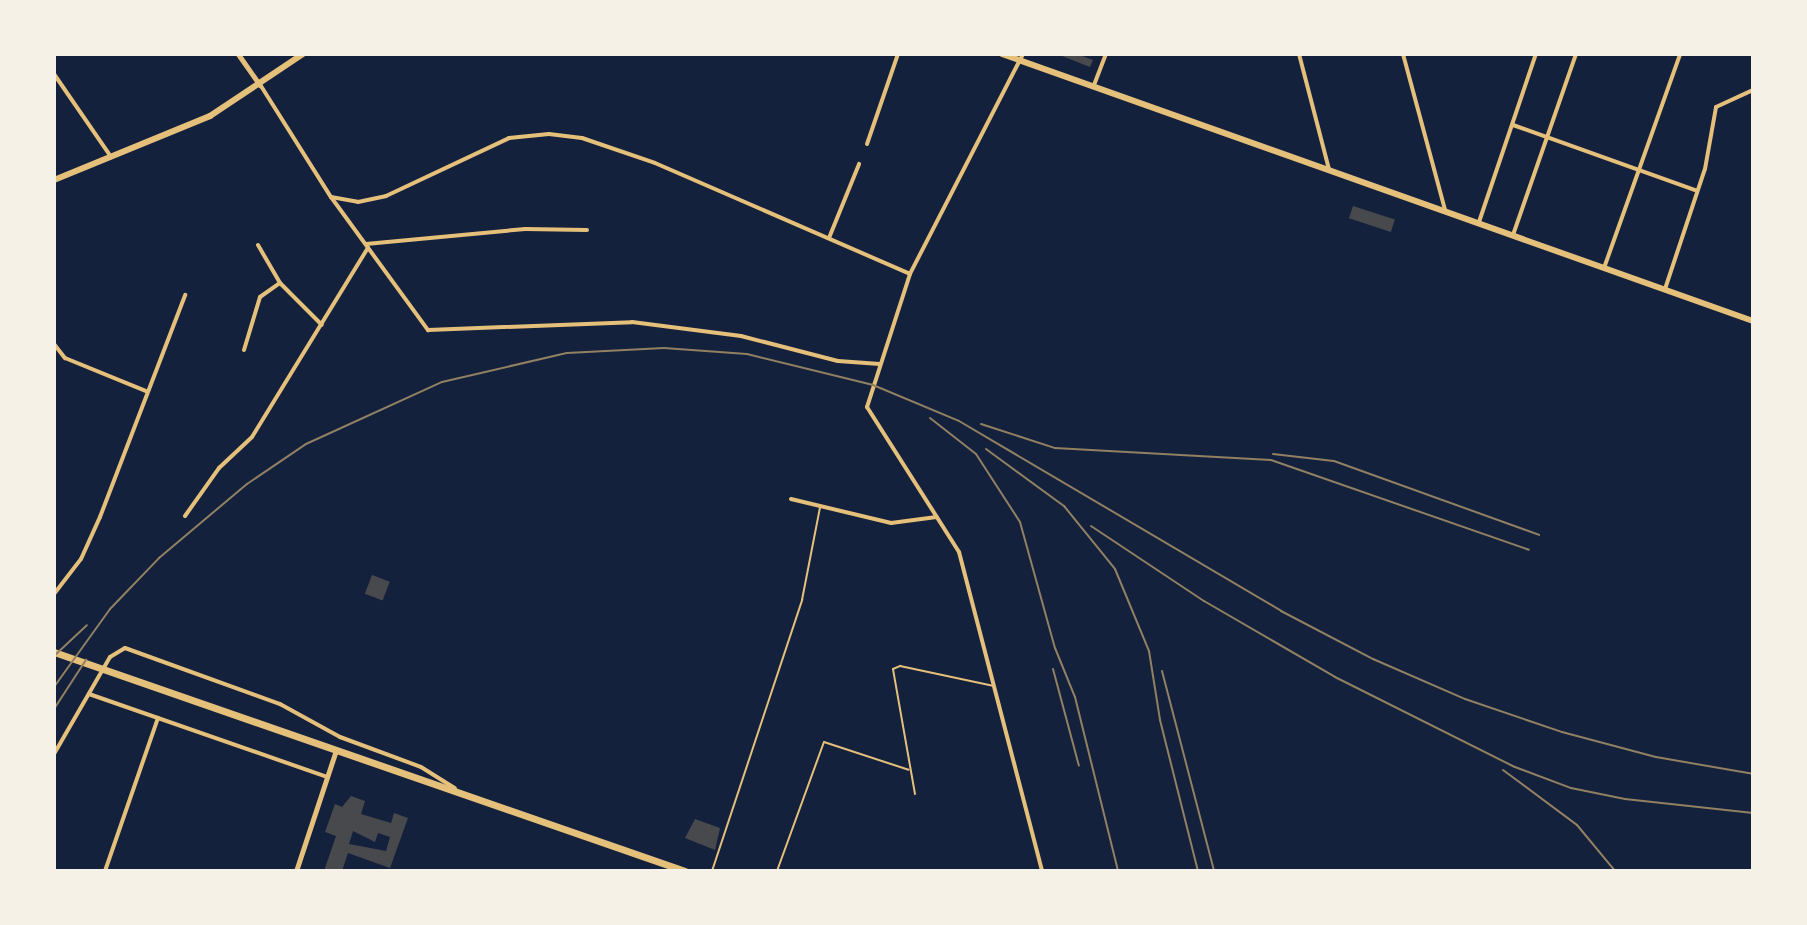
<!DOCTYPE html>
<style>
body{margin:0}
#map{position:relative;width:1807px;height:925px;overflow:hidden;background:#14213d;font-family:Manrope,sans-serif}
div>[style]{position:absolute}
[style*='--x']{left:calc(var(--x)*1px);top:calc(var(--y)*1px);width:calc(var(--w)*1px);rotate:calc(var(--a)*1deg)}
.building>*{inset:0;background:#48494c;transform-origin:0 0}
.service>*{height:2px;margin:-1px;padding:0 1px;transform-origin:1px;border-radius:1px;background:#e5c07b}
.minor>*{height:4px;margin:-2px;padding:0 2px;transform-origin:2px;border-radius:2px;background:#e5c07b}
.tertiary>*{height:5px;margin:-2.5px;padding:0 2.5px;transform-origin:2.5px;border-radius:2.5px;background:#e5c07b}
.secondary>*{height:6px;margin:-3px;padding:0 3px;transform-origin:3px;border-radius:3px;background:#e5c07b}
.primary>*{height:7px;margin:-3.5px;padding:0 3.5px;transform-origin:3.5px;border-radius:3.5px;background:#e5c07b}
.rail>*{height:2px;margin:-1px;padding:0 1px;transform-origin:1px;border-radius:1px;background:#918062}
span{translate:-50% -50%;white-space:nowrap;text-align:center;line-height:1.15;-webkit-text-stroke:6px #f6f1e7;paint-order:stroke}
.frame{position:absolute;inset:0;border:56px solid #f6f1e7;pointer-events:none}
</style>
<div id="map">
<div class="building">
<i style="clip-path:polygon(1057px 54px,1077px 54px,1093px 60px,1090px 67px)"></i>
<i style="left:1353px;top:206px;width:44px;height:13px;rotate:18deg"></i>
<i style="left:372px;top:575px;width:19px;height:20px;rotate:21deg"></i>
<i style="clip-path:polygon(evenodd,351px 796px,365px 801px,361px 814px,391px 823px,394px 813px,408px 818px,390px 868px,348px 853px,342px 871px,324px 871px,336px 836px,325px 832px,335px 804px,342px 807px,351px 796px,353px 831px,375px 842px,378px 833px,390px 837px,386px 851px,349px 844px,353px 831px)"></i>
<i style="clip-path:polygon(695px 819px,720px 828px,715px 850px,685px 838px)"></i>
</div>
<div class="service">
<i style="--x:915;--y:794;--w:127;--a:-100"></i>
<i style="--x:893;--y:669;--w:8;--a:-23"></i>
<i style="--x:900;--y:666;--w:96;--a:12"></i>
<i style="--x:712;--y:871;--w:286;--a:-71.6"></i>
<i style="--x:802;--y:600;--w:95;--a:-79"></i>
<i style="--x:777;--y:871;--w:137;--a:-70"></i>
<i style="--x:824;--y:742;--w:89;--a:18.2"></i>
</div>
<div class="minor">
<i style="--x:1023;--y:54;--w:247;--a:117.2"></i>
<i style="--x:910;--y:274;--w:140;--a:107.9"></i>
<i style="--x:867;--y:407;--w:172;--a:57.6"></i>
<i style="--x:959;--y:552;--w:330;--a:75.4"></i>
<i style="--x:1299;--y:54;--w:119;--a:75.4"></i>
<i style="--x:1403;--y:54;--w:162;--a:74.9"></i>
<i style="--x:54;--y:74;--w:101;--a:55.5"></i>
<i style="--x:1094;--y:85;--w:33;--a:-69"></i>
<i style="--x:261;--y:86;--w:131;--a:57.8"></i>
<i style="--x:331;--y:197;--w:165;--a:53.9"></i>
<i style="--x:428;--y:330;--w:204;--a:-2.2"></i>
<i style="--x:632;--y:322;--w:110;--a:7.3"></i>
<i style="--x:741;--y:336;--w:100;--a:14.5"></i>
<i style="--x:838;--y:361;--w:42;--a:4.1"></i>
<i style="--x:1513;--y:125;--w:195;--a:19.7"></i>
<i style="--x:867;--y:144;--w:95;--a:-71"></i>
<i style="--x:331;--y:197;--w:27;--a:10"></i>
<i style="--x:358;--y:202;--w:29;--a:-12"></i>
<i style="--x:386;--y:196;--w:136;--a:-25.2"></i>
<i style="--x:509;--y:138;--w:40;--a:-5.7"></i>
<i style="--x:549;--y:134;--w:33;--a:7"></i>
<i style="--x:582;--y:138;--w:77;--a:18.9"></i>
<i style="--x:655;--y:163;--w:278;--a:23.5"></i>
<i style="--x:1479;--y:222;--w:177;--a:-71.3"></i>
<i style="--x:1513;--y:235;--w:192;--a:-70.8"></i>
<i style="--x:829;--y:238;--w:80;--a:-67.9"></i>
<i style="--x:366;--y:244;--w:160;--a:-5.4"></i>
<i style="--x:525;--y:229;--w:62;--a:0.9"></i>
<i style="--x:258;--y:245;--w:44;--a:59.9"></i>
<i style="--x:280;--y:283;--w:59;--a:45"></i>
<i style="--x:1604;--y:268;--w:227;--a:-70.4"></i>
<i style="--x:1665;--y:289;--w:126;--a:-71.6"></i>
<i style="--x:1705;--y:169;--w:63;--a:-79.9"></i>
<i style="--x:1716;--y:107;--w:41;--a:-24.7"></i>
<i style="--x:54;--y:344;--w:18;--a:52"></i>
<i style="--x:65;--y:358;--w:87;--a:22.2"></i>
<i style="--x:244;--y:350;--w:55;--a:-73.2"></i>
<i style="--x:260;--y:297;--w:24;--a:-35"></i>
<i style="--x:791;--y:499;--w:103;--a:13.5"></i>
<i style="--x:891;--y:523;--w:46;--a:-7.4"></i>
<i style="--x:185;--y:516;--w:59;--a:-54.7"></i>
<i style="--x:219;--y:468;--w:45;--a:-43.2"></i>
<i style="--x:252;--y:437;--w:222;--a:-58.5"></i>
<i style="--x:54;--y:594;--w:44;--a:-52.4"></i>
<i style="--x:81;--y:559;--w:46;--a:-65.7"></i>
<i style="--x:100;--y:517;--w:238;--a:-69"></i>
<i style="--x:89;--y:694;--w:252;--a:19.2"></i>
<i style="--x:54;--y:754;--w:112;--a:-60"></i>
<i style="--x:110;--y:657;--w:17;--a:-31"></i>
<i style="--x:125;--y:648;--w:165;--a:19.9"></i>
<i style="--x:280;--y:704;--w:68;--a:28.8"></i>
<i style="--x:340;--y:737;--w:86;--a:20.3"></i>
<i style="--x:421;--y:767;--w:40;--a:32"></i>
<i style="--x:105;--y:871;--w:162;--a:-70.9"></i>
</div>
<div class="tertiary">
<i style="--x:238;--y:54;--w:38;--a:55"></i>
<i style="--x:296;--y:871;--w:127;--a:-71.7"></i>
</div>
<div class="secondary">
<i style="--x:1002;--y:54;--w:797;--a:19.57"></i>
<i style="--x:54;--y:180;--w:169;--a:-22.3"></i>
<i style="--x:210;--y:116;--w:112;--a:-33.7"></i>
</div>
<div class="primary">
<i style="--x:54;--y:652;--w:668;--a:19.14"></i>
</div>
<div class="rail">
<i style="--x:930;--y:418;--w:58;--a:38"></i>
<i style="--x:976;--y:454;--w:81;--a:57.1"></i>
<i style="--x:1020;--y:522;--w:131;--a:74.5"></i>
<i style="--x:1055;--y:648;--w:53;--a:67.8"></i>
<i style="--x:1075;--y:697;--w:179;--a:76.1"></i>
<i style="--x:981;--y:424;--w:78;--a:18"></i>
<i style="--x:1055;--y:448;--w:216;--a:3.2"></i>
<i style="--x:1271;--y:460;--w:273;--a:19.2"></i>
<i style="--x:986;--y:449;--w:97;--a:36.2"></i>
<i style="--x:1064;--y:506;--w:81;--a:51"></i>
<i style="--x:1115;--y:569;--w:89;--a:67.5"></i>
<i style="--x:1149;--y:651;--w:70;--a:80.9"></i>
<i style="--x:1160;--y:720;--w:156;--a:75.9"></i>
<i style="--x:1273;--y:454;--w:61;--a:6.5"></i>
<i style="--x:1334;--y:461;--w:218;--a:19.8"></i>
<i style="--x:1091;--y:526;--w:136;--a:33.6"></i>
<i style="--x:1204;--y:601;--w:151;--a:30.1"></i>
<i style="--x:1335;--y:677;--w:201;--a:26.6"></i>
<i style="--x:1515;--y:767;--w:60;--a:20.6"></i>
<i style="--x:1571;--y:788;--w:55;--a:11.5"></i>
<i style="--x:1625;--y:799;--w:129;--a:6.2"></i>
<i style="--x:54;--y:656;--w:45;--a:-43.2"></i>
<i style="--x:1053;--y:669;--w:100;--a:75"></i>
<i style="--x:1162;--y:671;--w:207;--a:75.4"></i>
<i style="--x:54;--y:687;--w:96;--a:-54.3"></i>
<i style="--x:110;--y:609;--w:71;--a:-46.1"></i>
<i style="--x:159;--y:558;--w:115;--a:-40.1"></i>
<i style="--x:247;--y:484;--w:71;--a:-34.1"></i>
<i style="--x:306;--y:444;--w:149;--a:-24.5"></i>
<i style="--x:442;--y:382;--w:128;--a:-13.1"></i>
<i style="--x:567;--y:353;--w:97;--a:-3"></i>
<i style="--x:664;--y:348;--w:83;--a:4.1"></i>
<i style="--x:747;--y:354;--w:130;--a:13.8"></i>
<i style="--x:873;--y:385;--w:93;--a:22.7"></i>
<i style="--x:959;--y:421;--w:374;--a:30.5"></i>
<i style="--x:1281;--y:611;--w:104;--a:27.6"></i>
<i style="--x:1373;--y:659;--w:100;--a:23.5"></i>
<i style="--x:1465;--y:699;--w:102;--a:18.8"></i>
<i style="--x:1562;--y:732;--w:97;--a:14.9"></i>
<i style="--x:1656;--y:757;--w:98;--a:9.9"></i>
<i style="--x:54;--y:709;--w:59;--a:-56.9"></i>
<i style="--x:1503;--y:770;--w:92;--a:36.6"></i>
<i style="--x:1577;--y:825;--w:60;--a:50.4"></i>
</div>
<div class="frame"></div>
</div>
